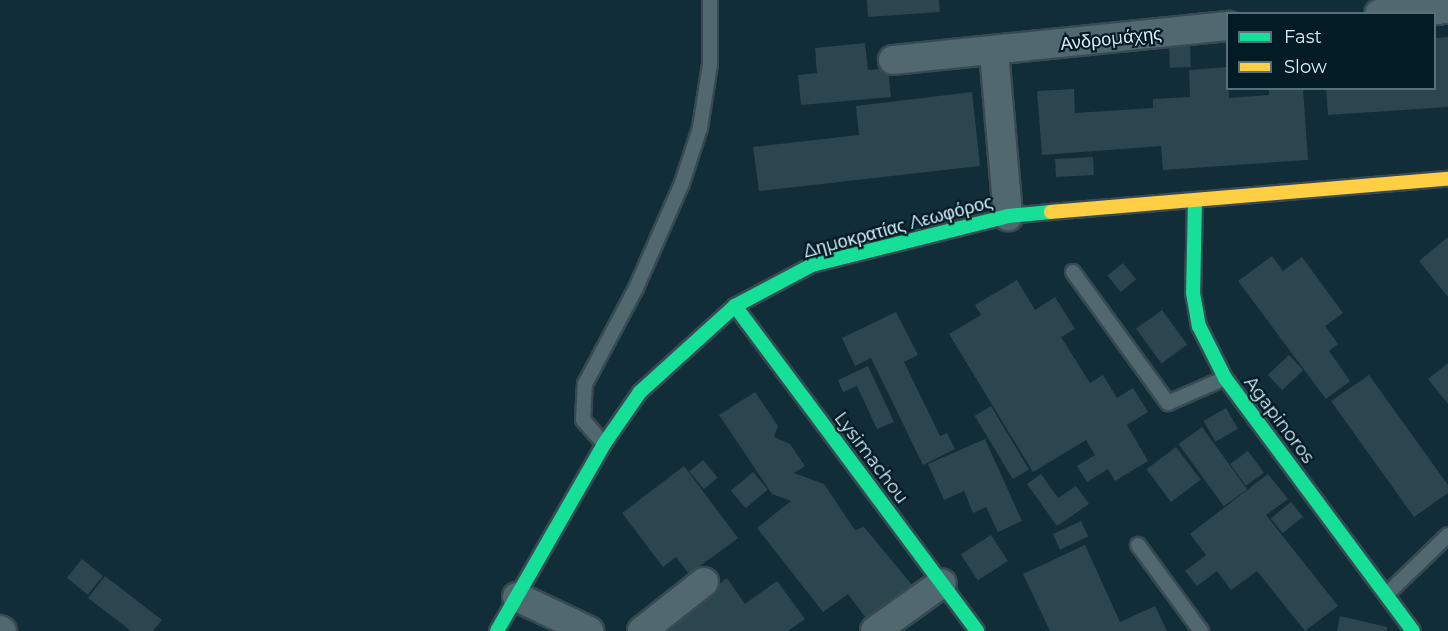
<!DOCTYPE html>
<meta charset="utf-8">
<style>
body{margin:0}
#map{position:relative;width:1448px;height:631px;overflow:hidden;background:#112d37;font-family:Montserrat,sans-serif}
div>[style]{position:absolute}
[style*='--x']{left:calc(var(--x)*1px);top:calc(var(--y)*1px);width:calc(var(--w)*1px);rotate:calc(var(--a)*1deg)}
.building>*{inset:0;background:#2c464f;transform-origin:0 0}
.roads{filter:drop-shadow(2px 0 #374a52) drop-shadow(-2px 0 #374a52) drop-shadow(0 2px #374a52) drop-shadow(0 -2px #374a52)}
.lane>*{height:14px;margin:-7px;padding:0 7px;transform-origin:7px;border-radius:7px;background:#526871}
.street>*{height:28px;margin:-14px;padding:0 14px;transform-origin:14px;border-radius:14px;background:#526871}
.fast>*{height:14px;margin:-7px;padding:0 7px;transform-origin:7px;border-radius:7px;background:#16e098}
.slow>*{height:14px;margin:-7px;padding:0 7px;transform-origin:7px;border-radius:7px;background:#ffcf43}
span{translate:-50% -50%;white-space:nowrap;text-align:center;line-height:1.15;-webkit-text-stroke:4.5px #021b25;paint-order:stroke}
.street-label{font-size:18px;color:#d8f0fb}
.legend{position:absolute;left:1226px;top:12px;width:210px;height:78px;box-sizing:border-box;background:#021b25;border:2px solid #58707b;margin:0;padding:8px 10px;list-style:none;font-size:18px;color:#d8f0fb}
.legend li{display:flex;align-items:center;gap:12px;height:30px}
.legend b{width:30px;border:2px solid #58707b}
</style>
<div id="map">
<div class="building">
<i style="clip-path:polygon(867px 0,939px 0,940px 12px,868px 17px)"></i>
<i style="clip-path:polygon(1448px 37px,1448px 107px,1328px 115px,1326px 88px,1434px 88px,1434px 38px)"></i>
<i style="clip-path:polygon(865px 43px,868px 70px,888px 68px,891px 97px,801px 105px,798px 75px,817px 73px,815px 48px)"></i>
<i style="left:1190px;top:44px;width:23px;height:21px;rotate:88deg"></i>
<i style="clip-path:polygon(1227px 67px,1229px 98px,1269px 95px,1269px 88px,1303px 88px,1308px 160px,1163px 170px,1161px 146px,1042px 155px,1037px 91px,1074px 89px,1075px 113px,1153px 108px,1153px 99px,1190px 97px,1189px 70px)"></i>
<i style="clip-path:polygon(972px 92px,980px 166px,759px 191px,753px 147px,859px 135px,856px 106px)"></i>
<i style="left:1093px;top:157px;width:18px;height:38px;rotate:87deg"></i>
<i style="clip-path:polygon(1448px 237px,1448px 297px,1419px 261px)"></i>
<i style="clip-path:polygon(1272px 256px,1283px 271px,1302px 257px,1343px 313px,1325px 326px,1338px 344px,1329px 351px,1350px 381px,1326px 399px,1238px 281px)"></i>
<i style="left:1123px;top:263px;width:21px;height:20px;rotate:51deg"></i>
<i style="clip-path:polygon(1017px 280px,1035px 310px,1055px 297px,1075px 329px,1061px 337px,1090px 383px,1103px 375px,1117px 398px,1133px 388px,1148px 412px,1127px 425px,1148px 461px,1115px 481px,1108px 469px,1087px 482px,1077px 466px,1095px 455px,1086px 440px,1033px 472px,949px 334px,981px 315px,975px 305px)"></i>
<i style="left:1162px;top:310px;width:43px;height:32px;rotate:54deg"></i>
<i style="clip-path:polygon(896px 312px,918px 355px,904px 362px,940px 436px,947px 433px,955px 449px,923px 465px,871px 358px,855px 366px,842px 338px)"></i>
<i style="left:1289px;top:355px;width:21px;height:29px;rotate:47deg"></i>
<i style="clip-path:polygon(1448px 363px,1448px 404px,1428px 379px)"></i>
<i style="clip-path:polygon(868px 366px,894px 422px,877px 429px,857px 386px,843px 392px,838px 380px)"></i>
<i style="clip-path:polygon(1369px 375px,1448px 485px,1448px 493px,1414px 517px,1331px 401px)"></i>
<i style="clip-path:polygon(755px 392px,778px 426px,774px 437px,790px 444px,805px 466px,794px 473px,824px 484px,855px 530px,864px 527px,922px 597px,874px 629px,848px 594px,823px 612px,757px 528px,791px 501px,772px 494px,719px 415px)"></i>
<i style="left:991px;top:406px;width:74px;height:19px;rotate:59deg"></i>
<i style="left:1226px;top:408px;width:24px;height:26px;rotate:60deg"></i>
<i style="left:1202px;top:427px;width:77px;height:29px;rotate:54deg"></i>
<i style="clip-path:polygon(985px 439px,1022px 521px,998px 532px,986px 507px,973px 513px,964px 491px,944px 500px,928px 464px)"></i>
<i style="left:1176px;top:447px;width:41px;height:37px;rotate:53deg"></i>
<i style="left:1248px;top:451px;width:27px;height:22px;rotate:54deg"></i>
<i style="left:703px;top:460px;width:23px;height:18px;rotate:50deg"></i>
<i style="clip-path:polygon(684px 466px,738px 538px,689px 574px,676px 557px,663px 567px,622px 513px)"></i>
<i style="left:753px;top:472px;width:23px;height:29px;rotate:50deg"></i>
<i style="clip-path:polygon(1041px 474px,1058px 498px,1076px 486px,1089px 504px,1057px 526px,1027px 484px)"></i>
<i style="clip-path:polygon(1268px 474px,1288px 499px,1266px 515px,1338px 606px,1305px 631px,1257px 571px,1231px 590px,1217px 571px,1197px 586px,1185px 571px,1206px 555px,1190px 534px)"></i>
<i style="left:1291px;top:502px;width:19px;height:26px;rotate:51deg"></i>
<i style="left:1081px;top:521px;width:17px;height:31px;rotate:65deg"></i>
<i style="left:991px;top:535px;width:31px;height:36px;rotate:57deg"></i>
<i style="clip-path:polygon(1085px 545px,1120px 622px,1155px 606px,1167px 631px,1050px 631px,1023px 574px)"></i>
<i style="left:82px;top:559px;width:27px;height:24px;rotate:39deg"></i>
<i style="clip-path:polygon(105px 576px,162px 620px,153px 631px,131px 631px,88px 598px)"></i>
<i style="clip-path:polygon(727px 578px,745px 604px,777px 581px,805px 619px,788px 631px,654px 631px)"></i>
<i style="clip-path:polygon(1340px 616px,1387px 627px,1387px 631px,1337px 631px)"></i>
</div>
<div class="roads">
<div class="lane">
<i style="--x:1073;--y:272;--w:162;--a:54.1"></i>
<i style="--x:1168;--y:403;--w:62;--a:-23.7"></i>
<i style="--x:604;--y:444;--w:32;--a:-131"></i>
<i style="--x:583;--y:420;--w:36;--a:-87"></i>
<i style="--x:585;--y:384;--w:109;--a:-62"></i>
<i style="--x:636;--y:288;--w:115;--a:-66.3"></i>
<i style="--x:682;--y:183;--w:58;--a:-71.9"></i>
<i style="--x:700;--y:128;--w:65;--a:-81.1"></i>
<i style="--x:710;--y:64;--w:64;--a:-90"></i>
<i style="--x:1138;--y:545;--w:107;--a:53.8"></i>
<i style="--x:1387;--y:594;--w:85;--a:-44"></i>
</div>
<div class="street">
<i style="--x:1379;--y:14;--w:69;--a:-4.1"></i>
<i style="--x:994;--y:52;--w:165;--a:85.1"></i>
<i style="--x:893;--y:60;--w:337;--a:-5.8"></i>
<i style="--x:517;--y:597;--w:80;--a:25.3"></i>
<i style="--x:0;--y:630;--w:2;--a:27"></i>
<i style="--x:642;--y:631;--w:79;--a:-38.3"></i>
<i style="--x:875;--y:631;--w:82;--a:-35.6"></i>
</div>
<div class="fast">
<i style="--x:1195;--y:201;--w:92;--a:91.2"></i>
<i style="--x:1193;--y:293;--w:34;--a:80"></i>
<i style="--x:1199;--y:326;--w:58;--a:63.4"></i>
<i style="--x:1225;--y:378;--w:315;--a:53.4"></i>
<i style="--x:735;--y:306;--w:405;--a:53.3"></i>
<i style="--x:497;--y:631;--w:215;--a:-60.2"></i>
<i style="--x:604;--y:444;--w:63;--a:-55.3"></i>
<i style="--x:640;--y:392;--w:128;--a:-42.2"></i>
<i style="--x:735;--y:306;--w:87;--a:-28"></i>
<i style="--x:812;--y:265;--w:202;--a:-14"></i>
<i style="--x:1008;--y:216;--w:43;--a:-5.3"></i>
</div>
<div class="slow">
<i style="--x:1051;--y:212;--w:398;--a:-4.8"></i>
</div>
</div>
<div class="street-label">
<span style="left:1111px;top:39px;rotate:-6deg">Ανδρομάχης</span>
<span style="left:898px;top:227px;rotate:-15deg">Δημοκρατίας Λεωφόρος</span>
<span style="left:1279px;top:420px;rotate:53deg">Agapinoros</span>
<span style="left:871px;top:458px;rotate:53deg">Lysimachou</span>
</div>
<ul class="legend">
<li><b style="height:8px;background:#16e098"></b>Fast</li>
<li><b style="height:8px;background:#ffcf43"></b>Slow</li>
</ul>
</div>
